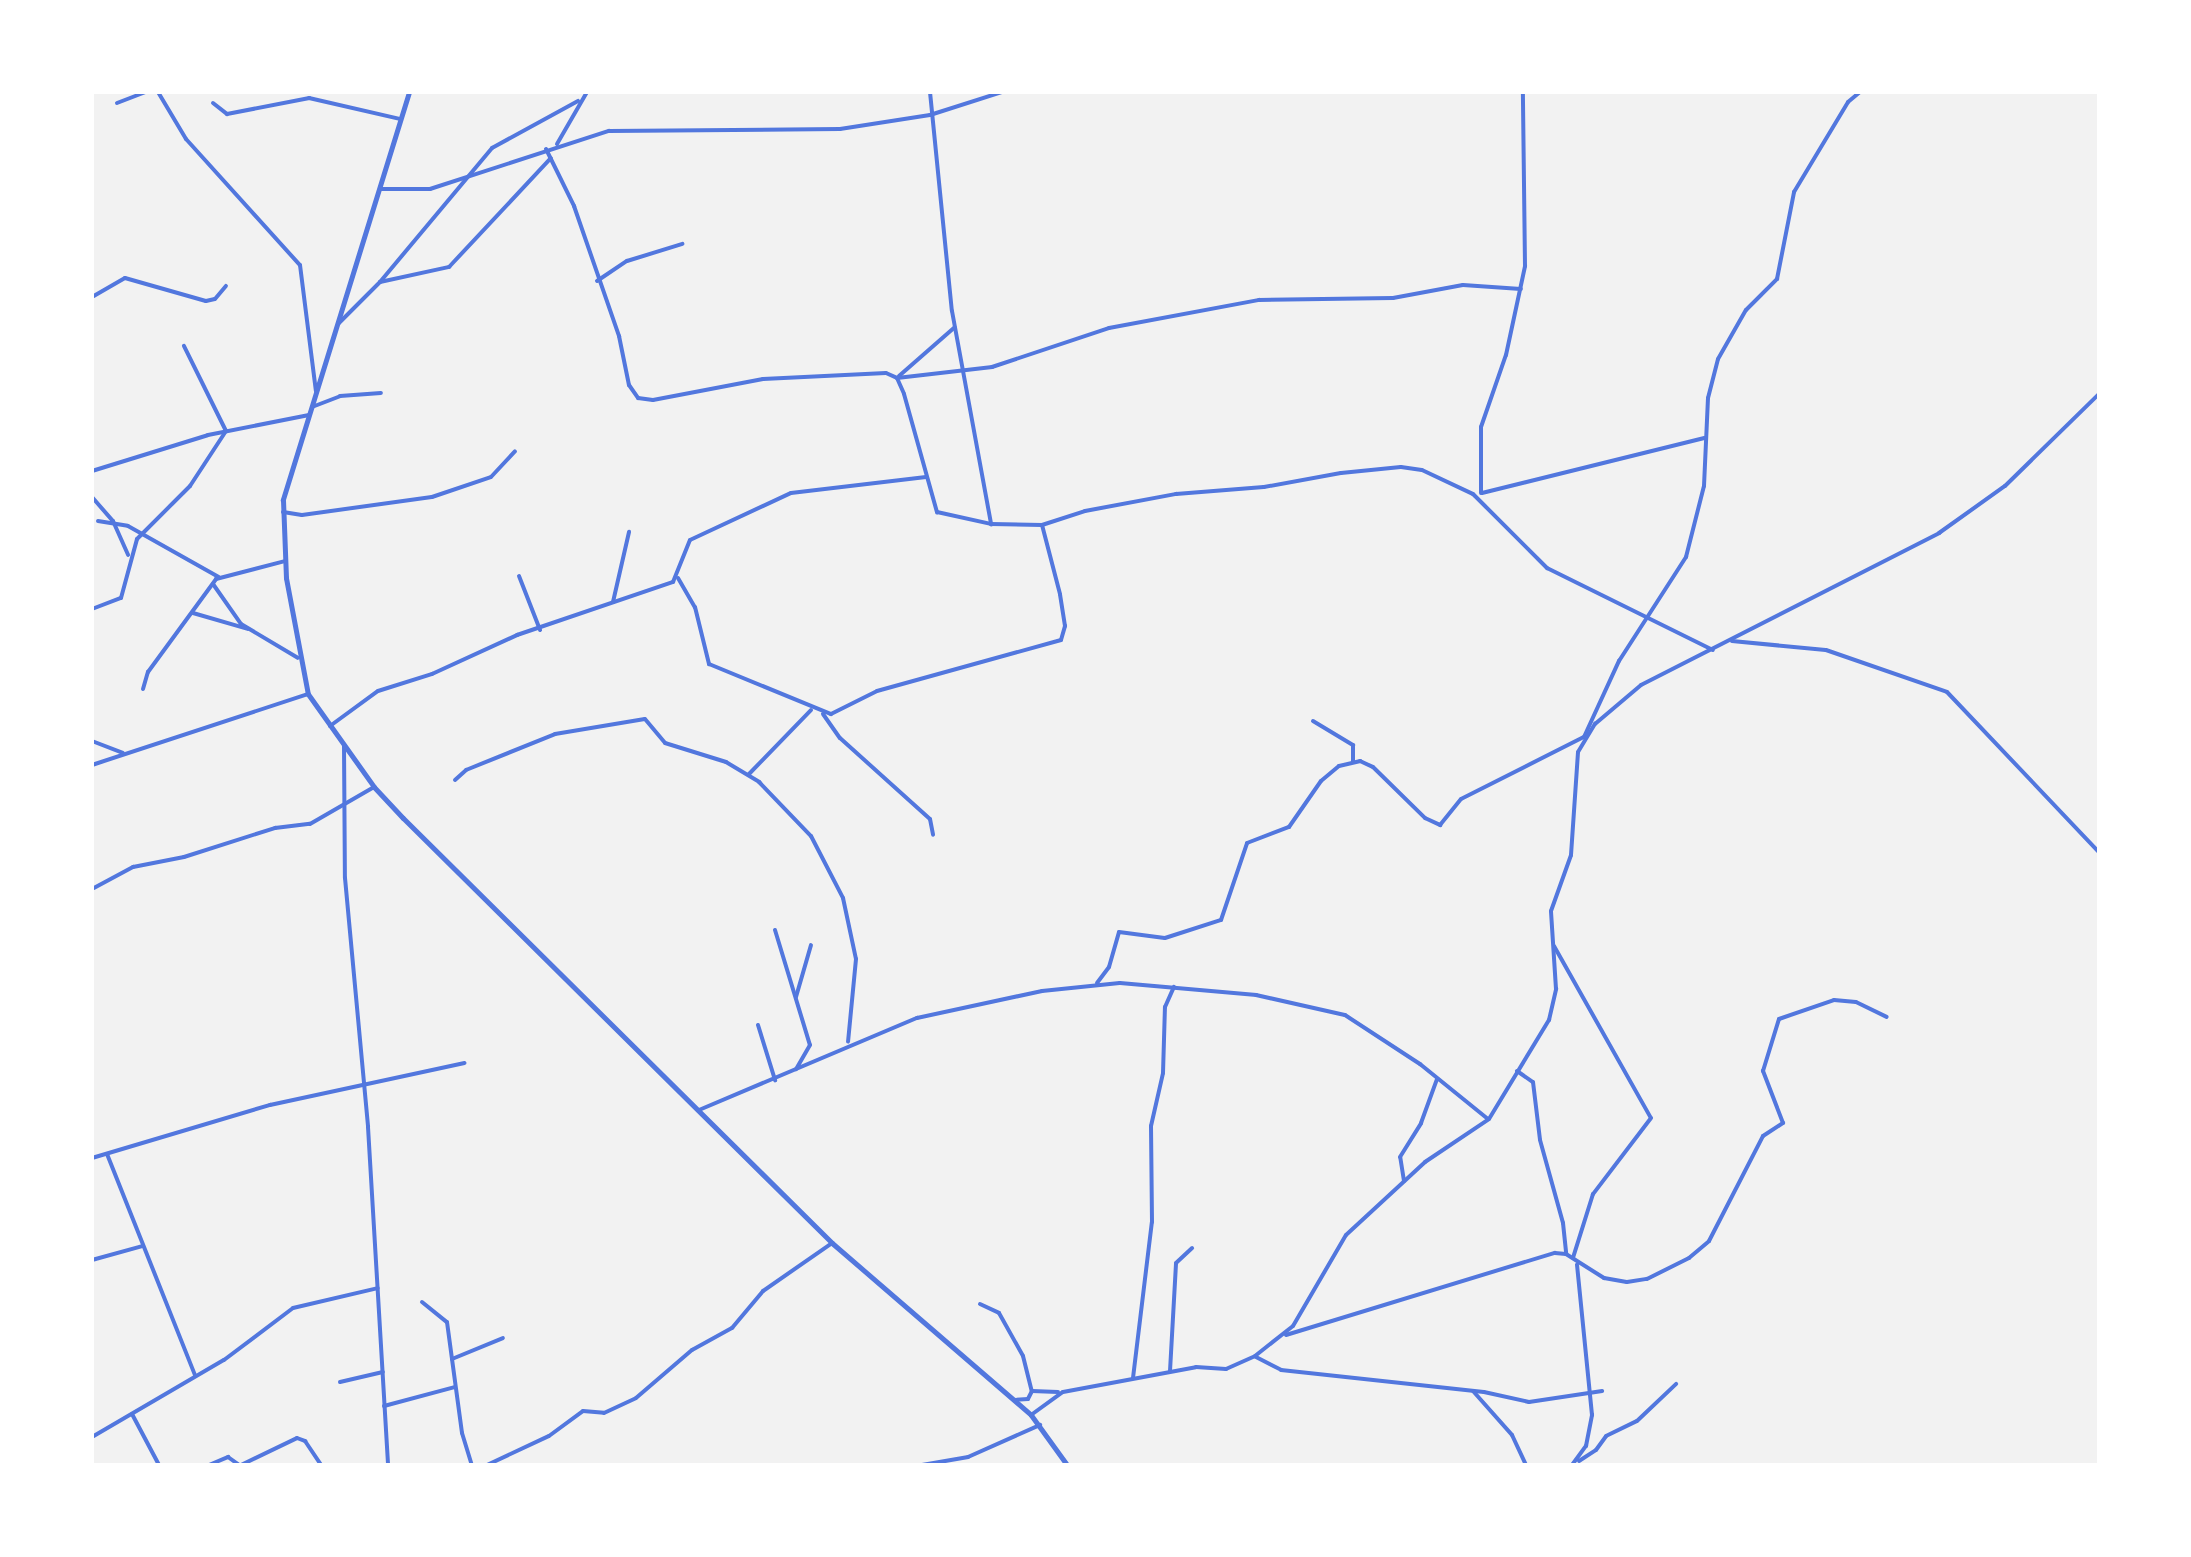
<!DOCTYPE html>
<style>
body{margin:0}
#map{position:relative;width:2191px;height:1557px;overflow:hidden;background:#f2f2f2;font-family:"Public Sans",sans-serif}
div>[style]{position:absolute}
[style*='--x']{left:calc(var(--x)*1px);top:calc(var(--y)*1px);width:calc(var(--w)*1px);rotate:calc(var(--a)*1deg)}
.minor>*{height:4px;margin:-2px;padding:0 2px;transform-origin:2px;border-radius:2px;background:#5277de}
.tertiary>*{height:5px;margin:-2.5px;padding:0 2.5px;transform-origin:2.5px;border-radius:2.5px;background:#5277de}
span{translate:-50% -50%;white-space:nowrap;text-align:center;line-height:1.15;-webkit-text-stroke:8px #fff;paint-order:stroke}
.frame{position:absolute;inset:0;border:94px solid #fff;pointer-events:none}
</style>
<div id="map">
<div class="minor">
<i style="--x:158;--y:92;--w:55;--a:59.2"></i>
<i style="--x:186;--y:139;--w:170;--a:47.9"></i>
<i style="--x:300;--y:265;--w:127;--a:82.8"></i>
<i style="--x:930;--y:92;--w:220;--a:84.3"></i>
<i style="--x:952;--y:311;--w:217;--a:79.6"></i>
<i style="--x:117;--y:103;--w:30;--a:-21"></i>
<i style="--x:213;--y:103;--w:18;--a:38"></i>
<i style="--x:227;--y:114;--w:84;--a:-11"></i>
<i style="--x:309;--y:98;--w:93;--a:13"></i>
<i style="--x:557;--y:144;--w:60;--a:-60"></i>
<i style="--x:546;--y:149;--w:64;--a:63.8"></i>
<i style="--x:574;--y:206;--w:138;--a:70.9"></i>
<i style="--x:619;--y:336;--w:50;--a:78.5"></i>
<i style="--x:629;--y:385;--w:16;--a:55"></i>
<i style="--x:638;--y:398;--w:15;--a:8"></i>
<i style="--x:653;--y:400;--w:112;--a:-10.8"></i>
<i style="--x:763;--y:379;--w:123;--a:-2.8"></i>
<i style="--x:886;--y:373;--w:12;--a:24"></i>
<i style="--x:897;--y:378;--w:17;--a:66"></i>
<i style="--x:904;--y:394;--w:123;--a:74.4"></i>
<i style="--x:937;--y:512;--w:55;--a:12.5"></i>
<i style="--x:991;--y:524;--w:51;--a:1.1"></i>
<i style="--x:1042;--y:525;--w:45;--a:-18"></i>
<i style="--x:1085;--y:511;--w:93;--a:-10.6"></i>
<i style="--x:1176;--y:494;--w:88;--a:-4.5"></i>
<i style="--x:1264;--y:487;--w:78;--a:-10.3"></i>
<i style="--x:1341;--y:473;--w:60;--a:-5.7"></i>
<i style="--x:1401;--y:467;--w:21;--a:8"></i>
<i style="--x:1422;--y:470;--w:56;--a:25.2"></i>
<i style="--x:1473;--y:494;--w:105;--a:45"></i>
<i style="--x:1547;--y:568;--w:185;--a:26.3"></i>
<i style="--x:380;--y:189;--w:50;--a:0"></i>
<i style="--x:430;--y:189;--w:188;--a:-18"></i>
<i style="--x:609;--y:131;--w:231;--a:-0.5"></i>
<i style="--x:840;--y:129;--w:91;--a:-8.8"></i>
<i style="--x:930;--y:115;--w:76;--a:-17.7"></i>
<i style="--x:597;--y:281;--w:36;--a:-34"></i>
<i style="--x:627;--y:261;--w:58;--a:-17.2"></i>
<i style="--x:380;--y:282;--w:175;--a:-50.1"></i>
<i style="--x:492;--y:148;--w:98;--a:-28.7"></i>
<i style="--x:92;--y:297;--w:38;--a:-30"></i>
<i style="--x:125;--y:278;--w:84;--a:15.9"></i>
<i style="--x:206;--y:301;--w:9;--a:-13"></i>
<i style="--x:215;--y:299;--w:17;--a:-50"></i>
<i style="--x:339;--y:323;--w:58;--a:-45"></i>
<i style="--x:380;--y:282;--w:71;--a:-12.3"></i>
<i style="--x:449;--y:267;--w:149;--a:-46.9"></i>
<i style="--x:899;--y:376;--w:74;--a:-41.2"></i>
<i style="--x:897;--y:378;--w:96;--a:-6.6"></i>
<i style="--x:992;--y:367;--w:123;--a:-18.4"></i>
<i style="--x:1109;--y:328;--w:153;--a:-10.6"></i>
<i style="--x:1259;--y:300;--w:134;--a:-0.9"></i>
<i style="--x:1393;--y:298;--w:71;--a:-10.5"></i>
<i style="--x:1463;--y:285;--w:58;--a:3.9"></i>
<i style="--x:312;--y:407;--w:30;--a:-21"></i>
<i style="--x:340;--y:396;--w:41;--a:-4.2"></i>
<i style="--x:92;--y:471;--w:121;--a:-17.2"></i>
<i style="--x:208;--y:435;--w:103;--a:-11.2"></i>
<i style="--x:1481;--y:493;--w:66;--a:-90"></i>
<i style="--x:1481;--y:427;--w:76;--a:-70.9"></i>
<i style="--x:1506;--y:355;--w:91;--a:-77.9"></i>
<i style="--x:1525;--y:266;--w:174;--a:-90.7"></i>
<i style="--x:1482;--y:493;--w:229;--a:-13.9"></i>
<i style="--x:92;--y:497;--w:32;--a:49"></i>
<i style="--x:113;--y:521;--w:37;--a:66"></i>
<i style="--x:283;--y:512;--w:19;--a:9"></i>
<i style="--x:302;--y:515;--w:131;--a:-7.9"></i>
<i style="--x:432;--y:497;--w:62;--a:-18.7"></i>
<i style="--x:491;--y:477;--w:35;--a:-47"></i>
<i style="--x:98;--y:521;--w:30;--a:9"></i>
<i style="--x:128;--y:526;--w:104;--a:29.3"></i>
<i style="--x:519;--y:576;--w:58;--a:68.7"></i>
<i style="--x:678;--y:578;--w:34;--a:60"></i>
<i style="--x:695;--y:607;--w:59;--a:76.2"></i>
<i style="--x:709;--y:664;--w:132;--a:22.3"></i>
<i style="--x:831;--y:714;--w:51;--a:-26.6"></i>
<i style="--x:877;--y:691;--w:191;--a:-15.5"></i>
<i style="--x:1061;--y:640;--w:15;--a:-74"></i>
<i style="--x:1065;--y:626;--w:32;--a:-99"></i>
<i style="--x:1060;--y:594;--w:71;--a:-104.6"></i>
<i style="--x:213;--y:584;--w:49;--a:55"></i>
<i style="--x:241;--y:624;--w:66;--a:30.8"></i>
<i style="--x:613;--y:602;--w:72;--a:-77.1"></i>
<i style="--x:92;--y:609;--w:31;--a:-21"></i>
<i style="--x:121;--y:598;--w:61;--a:-74.8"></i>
<i style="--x:137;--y:539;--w:75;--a:-45"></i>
<i style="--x:190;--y:486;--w:66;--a:-56.8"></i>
<i style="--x:226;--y:431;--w:95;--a:-116.3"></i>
<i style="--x:193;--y:613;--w:57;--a:16.2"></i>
<i style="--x:1732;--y:641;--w:94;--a:5.5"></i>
<i style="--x:1826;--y:650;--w:128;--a:19.1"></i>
<i style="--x:1947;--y:692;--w:221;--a:46.5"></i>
<i style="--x:143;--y:689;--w:18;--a:-74"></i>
<i style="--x:148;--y:672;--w:115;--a:-53.8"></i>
<i style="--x:216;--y:579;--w:71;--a:-14.6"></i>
<i style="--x:823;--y:714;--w:29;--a:55"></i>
<i style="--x:840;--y:738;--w:121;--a:42"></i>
<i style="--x:930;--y:819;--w:16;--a:79"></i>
<i style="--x:1313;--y:721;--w:47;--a:31"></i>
<i style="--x:1353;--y:745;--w:17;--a:90"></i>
<i style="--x:330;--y:726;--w:59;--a:-36.1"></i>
<i style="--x:378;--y:691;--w:57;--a:-17.5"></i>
<i style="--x:432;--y:674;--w:94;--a:-24.6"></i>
<i style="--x:517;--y:635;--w:165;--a:-18.8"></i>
<i style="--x:673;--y:582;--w:45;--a:-68"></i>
<i style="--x:690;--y:540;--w:111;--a:-25"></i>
<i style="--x:791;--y:493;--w:136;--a:-6.8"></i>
<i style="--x:92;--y:741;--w:33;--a:21"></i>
<i style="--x:344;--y:746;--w:132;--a:89.6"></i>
<i style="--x:345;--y:878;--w:250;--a:84.7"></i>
<i style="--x:368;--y:1127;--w:339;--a:86.6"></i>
<i style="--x:92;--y:765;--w:227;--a:-18.2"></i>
<i style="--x:749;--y:774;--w:89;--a:-45.9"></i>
<i style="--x:455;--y:780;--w:15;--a:-42"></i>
<i style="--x:466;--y:770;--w:96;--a:-22"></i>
<i style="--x:555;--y:734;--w:91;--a:-9.5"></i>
<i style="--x:645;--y:719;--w:31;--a:50"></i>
<i style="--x:665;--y:743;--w:64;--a:17.3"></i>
<i style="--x:726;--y:762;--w:39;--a:31"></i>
<i style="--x:759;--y:782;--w:75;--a:46.1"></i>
<i style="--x:811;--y:836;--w:70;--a:62.7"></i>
<i style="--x:843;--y:898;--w:62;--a:78"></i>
<i style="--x:856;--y:959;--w:83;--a:95.5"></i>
<i style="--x:92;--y:889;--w:47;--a:-28.2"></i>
<i style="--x:133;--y:867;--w:52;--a:-11.1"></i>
<i style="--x:184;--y:857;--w:96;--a:-17.7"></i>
<i style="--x:275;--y:828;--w:35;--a:-7"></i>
<i style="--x:310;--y:824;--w:74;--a:-30"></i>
<i style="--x:775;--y:930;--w:120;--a:73.1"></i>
<i style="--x:810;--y:1045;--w:28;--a:120"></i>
<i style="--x:1554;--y:946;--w:197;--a:60.6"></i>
<i style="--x:1651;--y:1118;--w:96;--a:127.3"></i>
<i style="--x:1593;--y:1194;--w:67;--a:107.4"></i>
<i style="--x:1097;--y:983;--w:20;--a:-53"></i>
<i style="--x:1109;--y:967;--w:36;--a:-74"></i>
<i style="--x:1119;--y:932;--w:46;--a:7.4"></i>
<i style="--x:1165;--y:938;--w:59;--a:-17.8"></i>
<i style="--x:1221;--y:920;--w:81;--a:-71.3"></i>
<i style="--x:1247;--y:843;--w:45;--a:-20.9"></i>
<i style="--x:1289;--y:827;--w:56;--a:-55.2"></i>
<i style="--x:1321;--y:781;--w:23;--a:-40"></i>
<i style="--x:1339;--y:766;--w:22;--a:-13"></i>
<i style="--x:1360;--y:761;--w:14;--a:25"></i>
<i style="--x:1373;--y:767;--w:73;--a:44.4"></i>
<i style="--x:1425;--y:818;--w:17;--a:25"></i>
<i style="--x:1440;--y:825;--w:33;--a:-51"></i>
<i style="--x:1461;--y:799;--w:138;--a:-26.8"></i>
<i style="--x:1584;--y:737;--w:84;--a:-65.3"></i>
<i style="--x:1619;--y:661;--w:124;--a:-57.2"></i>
<i style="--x:1686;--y:557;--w:73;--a:-75.8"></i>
<i style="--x:1704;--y:486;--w:88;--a:-87.4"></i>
<i style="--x:1708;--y:398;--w:40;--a:-75.6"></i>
<i style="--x:1718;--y:359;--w:56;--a:-60.3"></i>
<i style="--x:1746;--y:310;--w:44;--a:-45"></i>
<i style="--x:1777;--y:279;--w:89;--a:-78.9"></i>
<i style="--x:1794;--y:192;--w:105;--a:-59"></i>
<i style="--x:1848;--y:102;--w:16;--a:-40"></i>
<i style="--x:796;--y:997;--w:54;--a:-73.9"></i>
<i style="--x:758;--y:1025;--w:58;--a:72.8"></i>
<i style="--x:1517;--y:1071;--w:19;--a:35"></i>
<i style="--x:1533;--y:1082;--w:58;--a:83.1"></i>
<i style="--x:1540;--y:1140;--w:86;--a:74.5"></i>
<i style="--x:1563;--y:1223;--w:31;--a:84"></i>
<i style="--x:699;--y:1110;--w:237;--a:-22.9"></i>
<i style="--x:917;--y:1018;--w:128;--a:-12.2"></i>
<i style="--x:1042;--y:991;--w:78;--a:-5.9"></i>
<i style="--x:1120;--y:983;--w:137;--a:5"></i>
<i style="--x:1256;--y:995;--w:91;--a:12.7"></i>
<i style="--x:1345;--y:1015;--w:90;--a:33.2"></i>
<i style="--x:1420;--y:1064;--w:87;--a:39"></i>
<i style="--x:107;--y:1154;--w:238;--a:68.3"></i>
<i style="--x:92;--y:1158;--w:186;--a:-16.6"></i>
<i style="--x:270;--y:1105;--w:199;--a:-12.2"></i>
<i style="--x:1404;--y:1181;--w:24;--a:-99"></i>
<i style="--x:1400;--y:1157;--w:40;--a:-58"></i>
<i style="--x:1421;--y:1123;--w:47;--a:-70"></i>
<i style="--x:92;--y:1260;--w:53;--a:-15.4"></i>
<i style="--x:422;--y:1302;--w:32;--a:39"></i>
<i style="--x:447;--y:1322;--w:112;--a:82.3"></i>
<i style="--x:462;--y:1433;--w:34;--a:73"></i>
<i style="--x:980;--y:1304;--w:21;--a:25"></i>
<i style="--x:999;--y:1313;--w:49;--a:60.8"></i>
<i style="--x:1023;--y:1356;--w:36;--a:76"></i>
<i style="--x:1032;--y:1391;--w:9;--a:117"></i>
<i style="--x:1028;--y:1399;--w:13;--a:176"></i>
<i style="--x:1286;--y:1335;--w:281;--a:-17"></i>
<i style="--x:1555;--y:1253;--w:11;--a:5"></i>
<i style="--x:1566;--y:1254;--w:45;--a:32.3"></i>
<i style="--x:1604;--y:1278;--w:23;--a:10"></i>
<i style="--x:1627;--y:1282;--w:20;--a:-9"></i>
<i style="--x:1647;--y:1279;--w:47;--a:-26.6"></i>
<i style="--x:1689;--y:1258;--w:26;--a:-40"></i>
<i style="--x:1709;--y:1241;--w:118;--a:-62.8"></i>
<i style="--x:1763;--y:1136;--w:24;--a:-33"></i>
<i style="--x:1783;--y:1123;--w:56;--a:-111"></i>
<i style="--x:1763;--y:1071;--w:54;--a:-72.9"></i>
<i style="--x:1779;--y:1019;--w:58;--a:-19.1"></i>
<i style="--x:1834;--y:1000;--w:22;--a:5"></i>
<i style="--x:1856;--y:1002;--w:34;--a:26"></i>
<i style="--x:1256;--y:1357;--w:28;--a:27"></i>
<i style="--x:1281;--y:1370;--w:204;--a:6.2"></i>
<i style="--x:1484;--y:1392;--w:46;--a:12.5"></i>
<i style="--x:1529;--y:1402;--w:74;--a:-8.6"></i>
<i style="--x:452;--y:1359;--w:55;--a:-22.4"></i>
<i style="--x:1170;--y:1371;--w:108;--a:-86.8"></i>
<i style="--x:1176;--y:1263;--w:22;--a:-43"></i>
<i style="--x:1133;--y:1378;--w:157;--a:-83.1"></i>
<i style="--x:1152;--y:1222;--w:96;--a:-90.6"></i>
<i style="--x:1151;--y:1126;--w:54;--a:-77.2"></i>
<i style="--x:1163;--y:1073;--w:66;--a:-88.3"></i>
<i style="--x:1165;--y:1007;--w:22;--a:-66"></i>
<i style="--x:340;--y:1382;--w:44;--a:-13.1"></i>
<i style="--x:1032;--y:1391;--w:26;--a:2"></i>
<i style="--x:1473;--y:1391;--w:59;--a:48.4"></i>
<i style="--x:1512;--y:1435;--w:33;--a:65"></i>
<i style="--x:384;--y:1406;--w:73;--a:-15"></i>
<i style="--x:132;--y:1414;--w:58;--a:62.1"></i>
<i style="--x:1031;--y:1415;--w:39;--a:-36"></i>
<i style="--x:1063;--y:1392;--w:135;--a:-10.6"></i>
<i style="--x:1196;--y:1367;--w:30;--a:4"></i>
<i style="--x:1226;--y:1369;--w:32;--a:-24"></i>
<i style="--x:1255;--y:1356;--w:48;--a:-38.3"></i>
<i style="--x:1293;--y:1326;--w:105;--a:-59.8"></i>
<i style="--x:1346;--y:1235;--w:108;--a:-42.7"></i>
<i style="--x:1425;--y:1162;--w:77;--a:-33.9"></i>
<i style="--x:1489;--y:1119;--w:116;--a:-58.8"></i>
<i style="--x:1549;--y:1020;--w:32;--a:-77"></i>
<i style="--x:1556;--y:989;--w:78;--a:-93.7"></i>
<i style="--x:1551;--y:911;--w:59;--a:-70.3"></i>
<i style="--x:1571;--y:855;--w:103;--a:-86.1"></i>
<i style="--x:1578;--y:752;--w:33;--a:-59"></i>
<i style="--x:1595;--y:724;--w:60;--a:-40.3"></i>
<i style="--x:1641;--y:685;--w:335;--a:-27"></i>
<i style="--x:1939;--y:533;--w:81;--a:-35.5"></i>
<i style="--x:2005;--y:486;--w:132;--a:-44.4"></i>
<i style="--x:92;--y:1437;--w:153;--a:-30.3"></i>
<i style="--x:224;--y:1360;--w:86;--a:-37"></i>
<i style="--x:293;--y:1308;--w:87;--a:-13.2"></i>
<i style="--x:1579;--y:1461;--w:20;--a:-33"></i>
<i style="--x:1596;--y:1450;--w:17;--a:-54"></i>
<i style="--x:1606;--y:1436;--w:34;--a:-26"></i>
<i style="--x:1637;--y:1421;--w:54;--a:-43.5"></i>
<i style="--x:209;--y:1465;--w:21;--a:-23"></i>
<i style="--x:228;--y:1457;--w:14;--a:36"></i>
<i style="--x:241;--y:1465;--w:62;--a:-25.7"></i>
<i style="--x:297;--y:1438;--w:9;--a:21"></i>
<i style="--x:305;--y:1441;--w:29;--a:56"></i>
<i style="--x:487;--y:1465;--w:68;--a:-25.1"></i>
<i style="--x:549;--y:1436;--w:42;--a:-36.3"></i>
<i style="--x:583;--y:1411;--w:21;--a:5"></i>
<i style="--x:604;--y:1413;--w:35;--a:-25"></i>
<i style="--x:636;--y:1398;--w:74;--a:-40.6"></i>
<i style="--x:692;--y:1350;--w:46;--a:-28.8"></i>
<i style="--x:732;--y:1328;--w:48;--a:-50"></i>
<i style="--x:763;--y:1291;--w:84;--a:-34.8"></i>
<i style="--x:922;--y:1465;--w:47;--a:-9.9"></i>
<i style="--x:968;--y:1457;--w:79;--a:-24"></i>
<i style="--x:1572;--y:1465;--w:24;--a:-54"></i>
<i style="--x:1586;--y:1446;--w:32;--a:-79"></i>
<i style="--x:1592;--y:1415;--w:151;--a:-95.7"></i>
</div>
<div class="tertiary">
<i style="--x:409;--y:92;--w:427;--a:107.2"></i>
<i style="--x:283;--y:500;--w:78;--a:87.8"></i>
<i style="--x:286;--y:578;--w:118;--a:79.3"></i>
<i style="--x:308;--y:694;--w:114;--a:54.6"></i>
<i style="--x:374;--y:787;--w:42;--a:46.9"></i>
<i style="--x:403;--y:818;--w:604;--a:44.73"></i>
<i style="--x:832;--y:1243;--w:263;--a:40.8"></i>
<i style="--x:1031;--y:1415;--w:62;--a:54.2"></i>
</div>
<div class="frame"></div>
</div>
